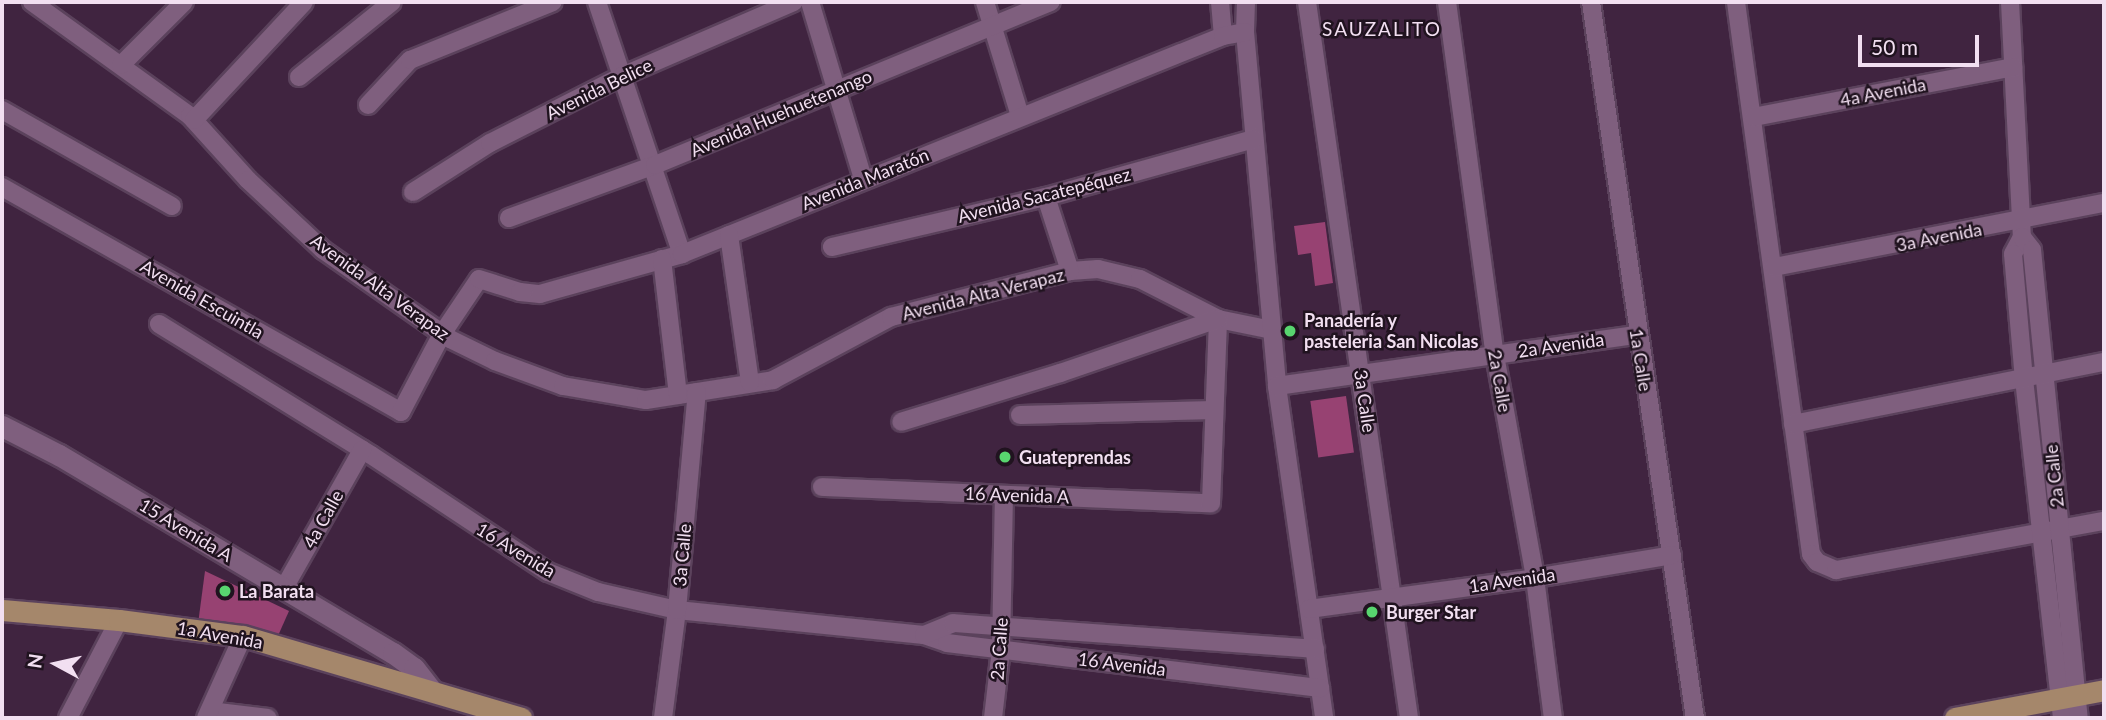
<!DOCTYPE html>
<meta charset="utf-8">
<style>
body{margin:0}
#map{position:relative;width:2106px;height:720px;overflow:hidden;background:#402440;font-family:Lato,sans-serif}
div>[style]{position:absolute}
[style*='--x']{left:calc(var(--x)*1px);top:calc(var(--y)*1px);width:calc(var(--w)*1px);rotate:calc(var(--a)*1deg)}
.building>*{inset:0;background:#974272;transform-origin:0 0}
.roads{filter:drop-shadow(2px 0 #5b425c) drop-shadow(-2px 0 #5b425c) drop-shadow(0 2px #5b425c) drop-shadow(0 -2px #5b425c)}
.street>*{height:18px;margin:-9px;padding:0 9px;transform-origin:9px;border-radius:9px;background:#7f5f7e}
.secondary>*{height:21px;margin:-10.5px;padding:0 10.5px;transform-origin:10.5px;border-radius:10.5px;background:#7f5f7e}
.primary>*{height:21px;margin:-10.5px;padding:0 10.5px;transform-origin:10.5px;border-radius:10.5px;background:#a5876b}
.dots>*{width:19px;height:19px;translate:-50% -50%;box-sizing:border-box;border:4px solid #20131f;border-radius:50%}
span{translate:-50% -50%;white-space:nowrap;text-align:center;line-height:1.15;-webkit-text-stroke:5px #20131f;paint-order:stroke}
.street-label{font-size:18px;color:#f2dff1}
.poi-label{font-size:18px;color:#f2dff1;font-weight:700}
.left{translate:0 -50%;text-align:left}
.neighbourhood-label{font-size:19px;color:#f2dff1;letter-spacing:2px}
.frame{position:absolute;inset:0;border:4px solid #f2dff1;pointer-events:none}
.north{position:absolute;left:21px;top:629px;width:70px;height:70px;-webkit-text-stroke:5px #20131f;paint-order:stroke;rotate:278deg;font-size:19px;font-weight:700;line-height:28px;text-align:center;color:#f2dff1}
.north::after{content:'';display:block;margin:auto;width:24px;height:32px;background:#f2dff1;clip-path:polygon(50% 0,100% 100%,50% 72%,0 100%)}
.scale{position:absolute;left:1858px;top:35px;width:121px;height:32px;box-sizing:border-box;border:4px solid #f2dff1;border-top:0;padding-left:9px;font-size:21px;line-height:24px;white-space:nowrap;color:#f2dff1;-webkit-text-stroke:5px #20131f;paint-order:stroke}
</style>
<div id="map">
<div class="building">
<i style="clip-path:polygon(1325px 222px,1333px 283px,1315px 286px,1311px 253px,1298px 255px,1294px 226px)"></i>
<i style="left:1346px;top:396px;width:57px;height:36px;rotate:82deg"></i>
<i style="clip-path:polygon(205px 571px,289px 611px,277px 638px,198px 624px)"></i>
</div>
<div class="roads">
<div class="street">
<i style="--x:32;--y:2;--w:195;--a:35.8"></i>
<i style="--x:190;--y:116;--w:86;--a:47.8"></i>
<i style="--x:248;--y:180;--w:103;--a:43"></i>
<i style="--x:323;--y:250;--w:155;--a:35"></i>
<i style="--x:450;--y:339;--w:50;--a:26.1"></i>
<i style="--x:495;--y:361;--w:72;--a:20.2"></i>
<i style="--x:563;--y:386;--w:84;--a:9.6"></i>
<i style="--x:646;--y:400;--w:129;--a:-8.9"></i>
<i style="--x:773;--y:380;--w:134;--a:-28.1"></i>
<i style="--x:891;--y:317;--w:185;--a:-14.4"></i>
<i style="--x:1070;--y:271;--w:28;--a:-4"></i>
<i style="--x:1098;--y:269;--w:43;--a:13.4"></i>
<i style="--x:1140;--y:279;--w:88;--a:27.1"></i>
<i style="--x:1218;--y:319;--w:55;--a:11.5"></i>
<i style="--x:597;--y:2;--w:266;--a:71.4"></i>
<i style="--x:810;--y:2;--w:185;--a:73.3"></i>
<i style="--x:985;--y:2;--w:119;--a:72.9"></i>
<i style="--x:1220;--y:2;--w:34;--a:85"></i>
<i style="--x:1246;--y:2;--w:30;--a:92"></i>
<i style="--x:1245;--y:32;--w:355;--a:84.8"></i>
<i style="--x:1277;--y:386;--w:335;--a:81.9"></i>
<i style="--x:1307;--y:2;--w:723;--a:81.89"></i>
<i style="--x:1447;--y:2;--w:356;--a:82.3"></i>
<i style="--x:1495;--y:355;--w:227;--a:79.8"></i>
<i style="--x:1535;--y:578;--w:141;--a:82.7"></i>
<i style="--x:1591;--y:2;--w:724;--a:81.74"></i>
<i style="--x:1736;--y:2;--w:557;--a:82.26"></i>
<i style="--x:1811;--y:554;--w:10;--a:53"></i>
<i style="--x:1817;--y:562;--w:21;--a:23"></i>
<i style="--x:1836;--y:570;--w:272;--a:-10.4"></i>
<i style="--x:2010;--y:2;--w:235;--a:87.1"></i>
<i style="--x:2022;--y:237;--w:19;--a:118"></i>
<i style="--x:2013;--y:254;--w:125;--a:85"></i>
<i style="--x:2024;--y:379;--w:341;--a:83.6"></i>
<i style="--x:121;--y:65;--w:89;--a:-45"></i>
<i style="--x:299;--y:77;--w:119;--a:-38.9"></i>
<i style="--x:368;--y:105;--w:62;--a:-47"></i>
<i style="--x:410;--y:60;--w:154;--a:-22.1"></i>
<i style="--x:2;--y:110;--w:195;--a:29.5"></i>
<i style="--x:1754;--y:117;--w:264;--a:-10.9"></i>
<i style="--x:194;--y:120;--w:161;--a:-47"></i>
<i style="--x:2;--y:187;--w:458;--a:29.4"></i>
<i style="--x:401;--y:412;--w:88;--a:-62.3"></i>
<i style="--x:442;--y:334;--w:66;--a:-56.1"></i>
<i style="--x:479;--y:279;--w:43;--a:17.6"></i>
<i style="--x:520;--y:292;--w:20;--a:6"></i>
<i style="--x:540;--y:294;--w:148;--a:-15.7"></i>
<i style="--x:682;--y:254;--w:583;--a:-21.95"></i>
<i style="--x:1223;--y:36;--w:22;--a:-10"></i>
<i style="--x:413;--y:192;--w:91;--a:-32.5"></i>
<i style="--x:490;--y:143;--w:148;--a:-26.9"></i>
<i style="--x:622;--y:76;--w:187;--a:-23.3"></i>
<i style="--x:1046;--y:197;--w:78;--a:72"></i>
<i style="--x:509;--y:218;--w:155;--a:-20"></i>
<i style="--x:655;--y:165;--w:428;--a:-22.4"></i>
<i style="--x:729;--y:235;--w:149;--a:81.9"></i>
<i style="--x:2022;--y:237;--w:16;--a:52"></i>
<i style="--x:2032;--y:250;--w:470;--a:84.3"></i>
<i style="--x:832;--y:247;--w:220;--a:-13.2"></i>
<i style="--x:1046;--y:197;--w:216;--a:-15.6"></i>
<i style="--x:662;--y:259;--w:137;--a:83.3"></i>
<i style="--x:1774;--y:267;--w:336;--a:-11"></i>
<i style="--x:159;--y:324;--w:249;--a:31.7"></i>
<i style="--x:371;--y:455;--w:212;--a:33.5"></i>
<i style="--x:548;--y:572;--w:54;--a:21.8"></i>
<i style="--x:598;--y:592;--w:81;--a:12.8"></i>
<i style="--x:677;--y:610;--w:248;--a:5.8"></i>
<i style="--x:924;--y:635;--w:24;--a:19"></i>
<i style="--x:947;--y:643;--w:376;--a:6.9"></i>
<i style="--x:1277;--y:386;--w:364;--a:-8.1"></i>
<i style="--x:1020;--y:415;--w:194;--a:-1.5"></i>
<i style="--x:1793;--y:424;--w:317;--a:-11.3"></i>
<i style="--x:822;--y:487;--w:389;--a:2.4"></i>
<i style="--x:1211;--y:503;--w:184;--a:-87.8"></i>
<i style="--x:1218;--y:319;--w:167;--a:161.1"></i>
<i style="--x:1060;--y:373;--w:166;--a:162.9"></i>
<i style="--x:284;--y:588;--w:159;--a:-60.5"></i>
<i style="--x:1309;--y:609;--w:228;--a:-7.8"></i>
<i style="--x:1535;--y:578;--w:139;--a:-9.5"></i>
<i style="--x:924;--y:635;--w:31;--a:-22"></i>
<i style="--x:953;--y:623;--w:363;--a:4.1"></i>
<i style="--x:210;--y:711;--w:58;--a:6.9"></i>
<i style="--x:68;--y:718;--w:110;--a:-62.5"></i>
<i style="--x:206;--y:718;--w:90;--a:-65.7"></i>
<i style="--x:663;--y:718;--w:109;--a:-82.6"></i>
<i style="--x:677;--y:610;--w:219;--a:-84.8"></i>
<i style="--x:993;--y:718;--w:69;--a:-83.4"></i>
<i style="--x:1001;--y:649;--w:154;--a:-88.9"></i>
</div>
<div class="secondary">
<i style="--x:2;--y:426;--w:64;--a:27"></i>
<i style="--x:59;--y:455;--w:388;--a:30.7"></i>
<i style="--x:393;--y:653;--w:26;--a:36"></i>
<i style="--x:414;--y:668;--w:29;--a:52"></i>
</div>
<div class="primary">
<i style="--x:2;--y:610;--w:117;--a:4.9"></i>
<i style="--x:119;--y:620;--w:125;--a:7.4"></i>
<i style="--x:243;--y:636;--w:290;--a:16.4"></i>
<i style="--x:1955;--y:718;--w:152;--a:-10.6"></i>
</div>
</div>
<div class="dots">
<i style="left:1290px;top:331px;background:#58d56f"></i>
<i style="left:1005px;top:457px;background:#58d56f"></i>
<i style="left:225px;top:591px;background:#58d56f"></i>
<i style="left:1372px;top:612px;background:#58d56f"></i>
</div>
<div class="street-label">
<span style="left:599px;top:89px;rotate:-26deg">Avenida Belice</span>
<span style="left:1883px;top:92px;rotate:-11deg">4a Avenida</span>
<span style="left:781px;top:113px;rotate:-23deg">Avenida Huehuetenango</span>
<span style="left:865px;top:179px;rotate:-22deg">Avenida Maratón</span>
<span style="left:1044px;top:195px;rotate:-14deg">Avenida Sacatepéquez</span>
<span style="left:1939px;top:237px;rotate:-11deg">3a Avenida</span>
<span style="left:380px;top:287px;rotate:36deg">Avenida Alta Verapaz</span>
<span style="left:983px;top:294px;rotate:-14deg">Avenida Alta Verapaz</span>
<span style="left:202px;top:299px;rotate:30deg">Avenida Escuintla</span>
<span style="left:1561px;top:345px;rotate:-8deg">2a Avenida</span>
<span style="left:1641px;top:360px;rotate:81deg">1a Calle</span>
<span style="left:1500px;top:381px;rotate:80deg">2a Calle</span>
<span style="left:1365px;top:401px;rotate:82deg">3a Calle</span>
<span style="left:2054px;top:476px;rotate:-96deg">2a Calle</span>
<span style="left:1017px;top:495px;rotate:2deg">16 Avenida A</span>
<span style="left:323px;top:519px;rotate:-61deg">4a Calle</span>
<span style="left:186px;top:530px;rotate:31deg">15 Avenida A</span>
<span style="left:516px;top:550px;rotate:31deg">16 Avenida</span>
<span style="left:682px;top:555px;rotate:-85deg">3a Calle</span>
<span style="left:1512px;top:580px;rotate:-8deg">1a Avenida</span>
<span style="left:220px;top:635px;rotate:10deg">1a Avenida</span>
<span style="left:999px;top:649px;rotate:-86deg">2a Calle</span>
<span style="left:1122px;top:664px;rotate:7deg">16 Avenida</span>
</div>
<div class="poi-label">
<span class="left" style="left:1304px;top:331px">Panadería y<br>pasteleria San Nicolas</span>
<span class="left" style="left:1019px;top:457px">Guateprendas</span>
<span class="left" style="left:239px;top:591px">La Barata</span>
<span class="left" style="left:1386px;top:612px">Burger Star</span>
</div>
<div class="neighbourhood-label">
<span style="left:1382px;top:29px">SAUZALITO</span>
</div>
<div class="frame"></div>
<div class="north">N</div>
<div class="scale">50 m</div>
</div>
